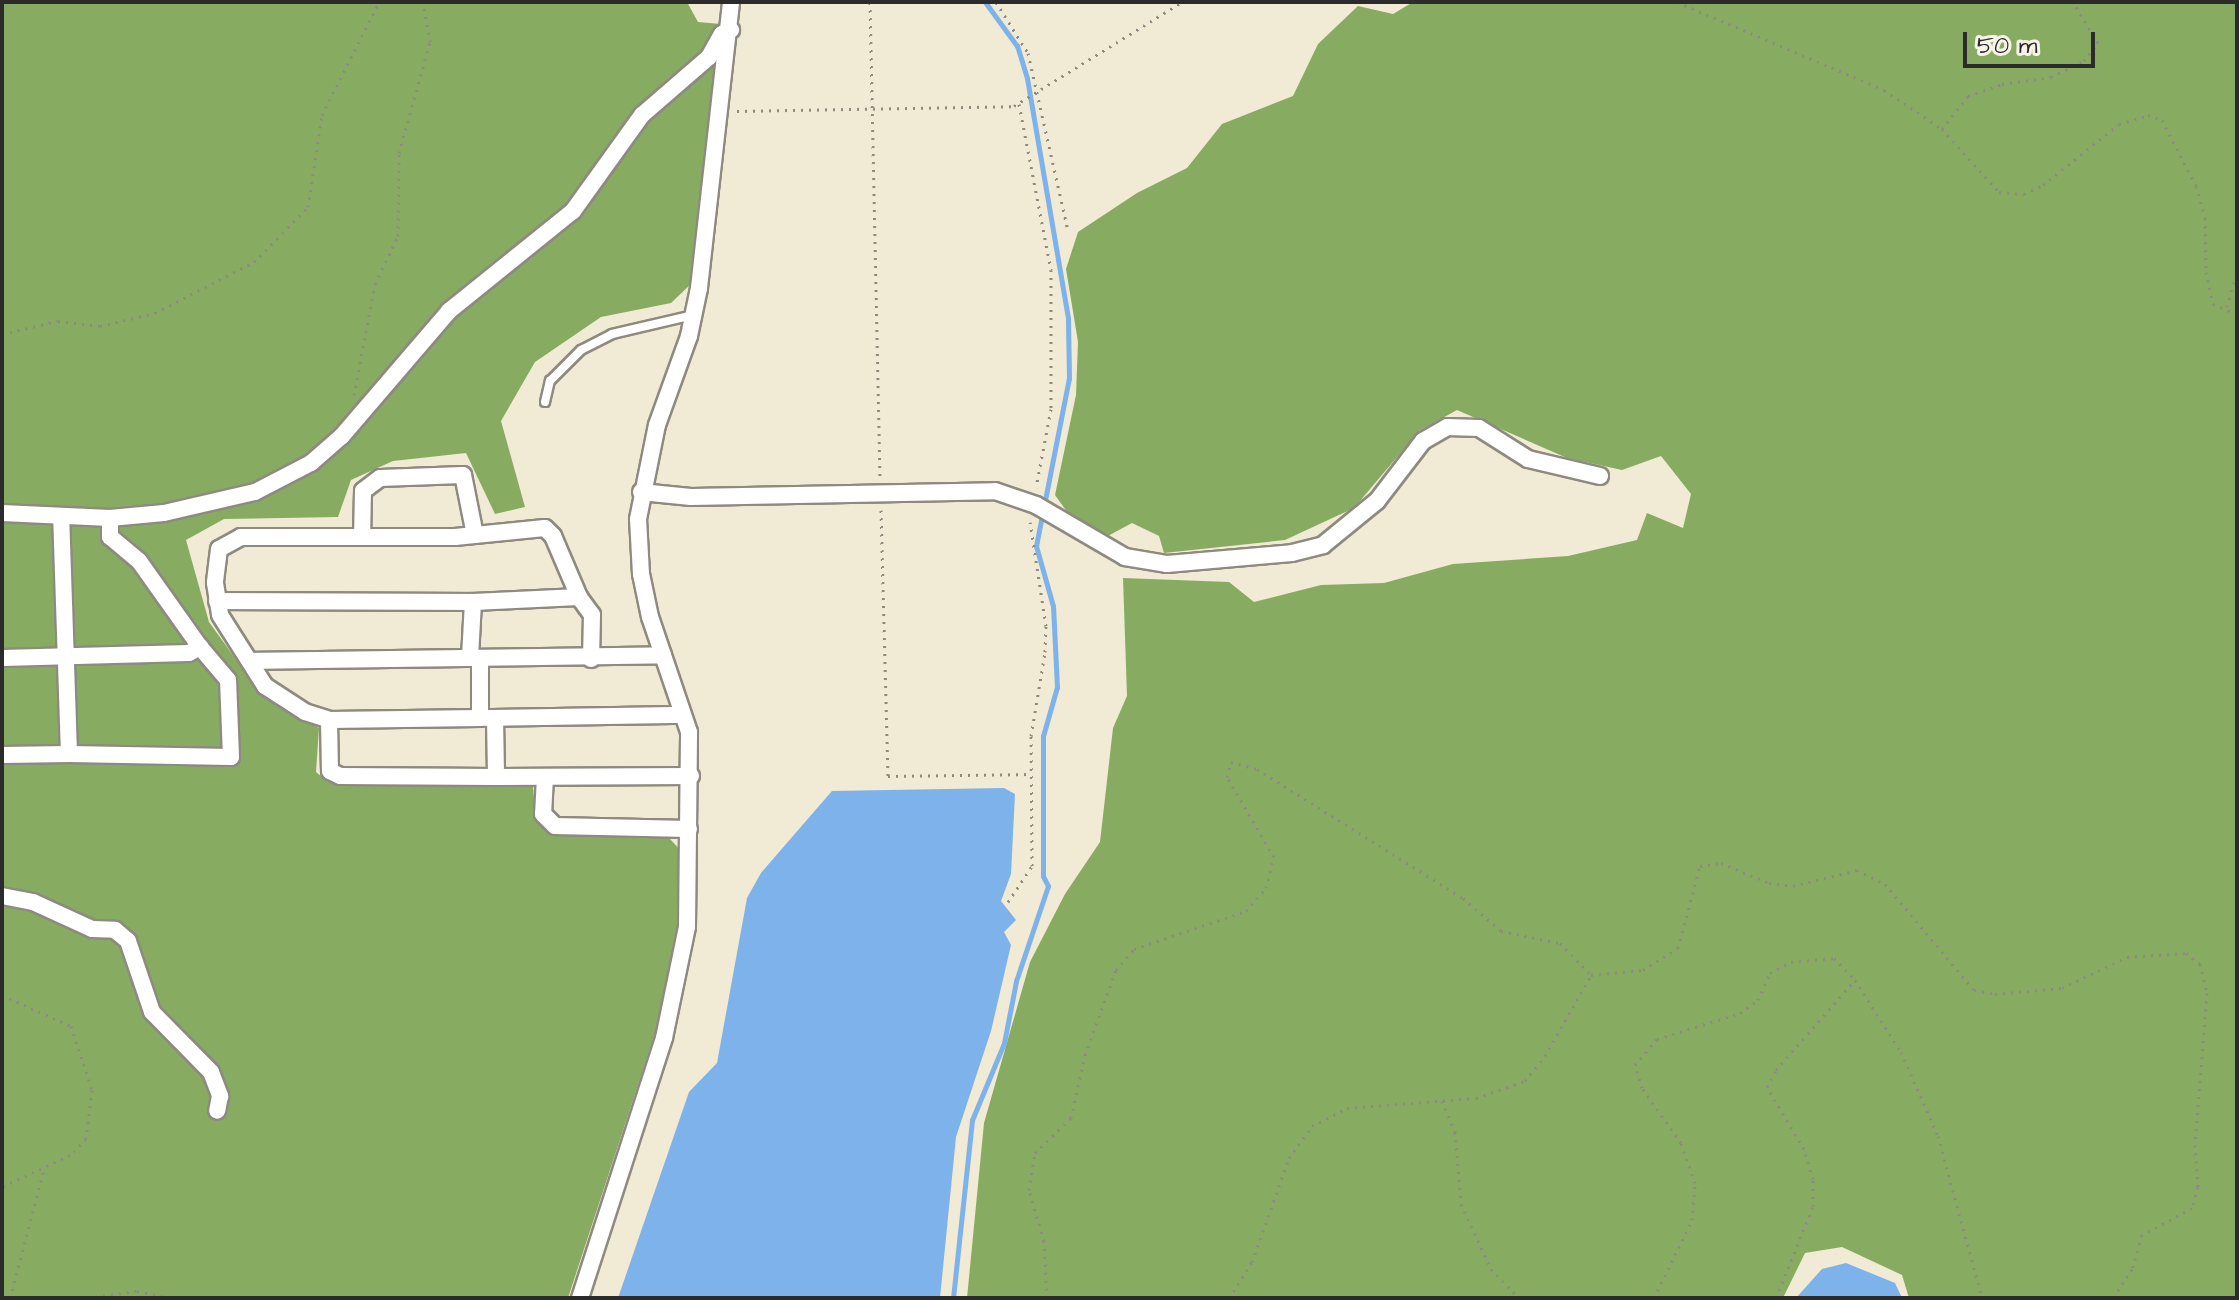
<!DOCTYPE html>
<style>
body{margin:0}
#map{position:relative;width:2239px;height:1300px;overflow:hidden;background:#f1ead4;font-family:"Architects Daughter",sans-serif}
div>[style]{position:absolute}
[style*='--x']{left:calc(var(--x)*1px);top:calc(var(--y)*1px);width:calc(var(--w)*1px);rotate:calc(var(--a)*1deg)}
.forest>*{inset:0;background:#87ac61}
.water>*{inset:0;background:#7db2eb}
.stream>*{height:5px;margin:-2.5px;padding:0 2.5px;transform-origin:2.5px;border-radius:2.5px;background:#7db2eb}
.path>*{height:3px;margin-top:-1.5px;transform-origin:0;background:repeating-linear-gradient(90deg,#8e8a80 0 2px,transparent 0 8px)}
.roads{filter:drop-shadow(2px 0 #8e8a80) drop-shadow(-2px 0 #8e8a80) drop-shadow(0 2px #8e8a80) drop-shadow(0 -2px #8e8a80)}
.lane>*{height:8px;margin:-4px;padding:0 4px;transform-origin:4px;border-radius:4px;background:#fff}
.street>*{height:16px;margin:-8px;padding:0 8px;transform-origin:8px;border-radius:8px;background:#fff}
span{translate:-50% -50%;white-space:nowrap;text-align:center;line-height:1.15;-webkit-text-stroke:6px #f7f3e8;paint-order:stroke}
.frame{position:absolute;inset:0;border:4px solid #2b2b2b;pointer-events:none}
.scale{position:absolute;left:1963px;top:32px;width:132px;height:36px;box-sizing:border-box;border:4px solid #2b2b2b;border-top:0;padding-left:10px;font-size:24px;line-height:28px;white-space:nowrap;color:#2b2b2b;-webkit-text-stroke:6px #f7f3e8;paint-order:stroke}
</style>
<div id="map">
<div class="forest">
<i style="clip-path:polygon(2px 2px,687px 2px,698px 22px,721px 24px,693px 282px,671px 303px,601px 317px,535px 362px,501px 421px,525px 507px,495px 514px,466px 453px,393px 461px,351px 480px,338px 517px,224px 519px,186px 540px,209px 622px,258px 690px,319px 728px,316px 772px,328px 782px,533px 786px,536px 819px,548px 834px,669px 838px,684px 854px,672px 981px,568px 1298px,2px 1298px)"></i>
<i style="clip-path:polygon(1413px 2px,2237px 2px,2237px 1298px,1909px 1298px,1902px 1275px,1842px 1247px,1805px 1253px,1783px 1298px,967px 1298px,984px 1123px,1030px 962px,1065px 894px,1100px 842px,1113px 728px,1127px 696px,1123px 578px,1229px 582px,1254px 602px,1321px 585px,1384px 583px,1453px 564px,1568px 556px,1637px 540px,1647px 513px,1683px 528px,1691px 494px,1661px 456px,1622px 470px,1567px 458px,1457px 410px,1419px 431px,1354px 508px,1285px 540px,1164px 553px,1159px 536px,1132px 523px,1106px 537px,1070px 516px,1055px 495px,1076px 395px,1078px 342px,1066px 269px,1078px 232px,1137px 193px,1187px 168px,1222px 124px,1293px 96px,1318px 44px,1358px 6px,1393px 14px)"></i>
</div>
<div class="water">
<i style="clip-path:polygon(1004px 788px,1015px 794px,1011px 874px,1001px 901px,1016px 920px,1004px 932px,1011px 945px,991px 1031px,956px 1137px,940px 1298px,618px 1298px,689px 1092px,717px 1063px,747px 898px,761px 873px,832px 791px)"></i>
<i style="clip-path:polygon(1846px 1263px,1895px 1283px,1902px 1298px,1796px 1298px,1822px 1269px)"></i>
</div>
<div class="stream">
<i style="--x:953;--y:1298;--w:179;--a:-83.9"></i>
<i style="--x:972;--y:1120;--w:83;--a:-67.4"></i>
<i style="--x:1004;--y:1043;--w:63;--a:-79"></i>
<i style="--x:1016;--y:981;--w:100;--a:-71.4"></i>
<i style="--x:1048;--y:886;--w:11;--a:-117"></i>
<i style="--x:1043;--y:876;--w:140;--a:-90"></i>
<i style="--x:1043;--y:736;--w:51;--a:-74.1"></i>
<i style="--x:1057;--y:687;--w:81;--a:-92.8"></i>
<i style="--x:1053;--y:606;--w:62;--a:-105.8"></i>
<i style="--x:1036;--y:546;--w:171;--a:-78.9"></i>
<i style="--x:1069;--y:378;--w:60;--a:-91"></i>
<i style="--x:1068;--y:318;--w:243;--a:-99.7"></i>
<i style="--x:1027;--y:78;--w:34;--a:-107"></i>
<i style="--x:1017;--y:46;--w:54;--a:-126"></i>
</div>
<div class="path">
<i style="--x:870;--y:2;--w:476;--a:88.8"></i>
<i style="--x:996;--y:2;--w:60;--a:57.9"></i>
<i style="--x:1028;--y:53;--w:181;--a:77.3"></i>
<i style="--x:1677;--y:2;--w:225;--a:23"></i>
<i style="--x:1884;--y:90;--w:70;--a:33.9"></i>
<i style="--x:1942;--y:129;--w:85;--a:47.9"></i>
<i style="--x:1999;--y:192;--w:25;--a:5"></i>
<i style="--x:2024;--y:194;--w:21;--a:-25"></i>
<i style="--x:2043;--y:185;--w:97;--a:-38.8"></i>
<i style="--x:2119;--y:124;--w:30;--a:-17"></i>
<i style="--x:2148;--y:115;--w:15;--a:20"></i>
<i style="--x:2162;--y:120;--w:74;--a:62.7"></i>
<i style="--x:2196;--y:186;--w:33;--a:74"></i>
<i style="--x:2205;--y:218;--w:54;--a:88.9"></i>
<i style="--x:2206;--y:272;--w:33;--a:78"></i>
<i style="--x:2213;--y:304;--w:26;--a:23"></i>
<i style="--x:1019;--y:104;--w:169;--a:79.1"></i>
<i style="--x:1051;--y:270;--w:139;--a:90"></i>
<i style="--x:1051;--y:409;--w:80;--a:100.8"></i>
<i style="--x:737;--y:111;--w:277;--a:-1"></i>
<i style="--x:1014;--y:106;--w:198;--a:-31.8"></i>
<i style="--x:1942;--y:129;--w:42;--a:-51.8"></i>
<i style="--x:1968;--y:96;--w:36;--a:-19"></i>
<i style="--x:2002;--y:84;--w:49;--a:-8.1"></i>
<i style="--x:2051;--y:77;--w:37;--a:-26"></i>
<i style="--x:2084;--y:61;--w:23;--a:-52"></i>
<i style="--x:2098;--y:43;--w:48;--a:-121.4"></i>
<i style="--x:2227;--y:307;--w:35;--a:-74"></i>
<i style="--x:2;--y:334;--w:57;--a:-13.1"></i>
<i style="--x:58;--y:321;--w:42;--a:6.8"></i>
<i style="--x:100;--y:326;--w:57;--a:-13.3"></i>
<i style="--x:155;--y:313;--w:111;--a:-27.3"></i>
<i style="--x:254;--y:262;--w:77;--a:-45.5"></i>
<i style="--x:308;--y:207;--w:93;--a:-81.3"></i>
<i style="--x:322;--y:115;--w:127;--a:-63.2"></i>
<i style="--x:354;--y:395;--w:113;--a:-79.3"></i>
<i style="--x:375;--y:284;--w:53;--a:-64.4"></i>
<i style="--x:398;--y:236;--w:83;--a:-89.3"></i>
<i style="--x:399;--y:153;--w:115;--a:-74.4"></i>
<i style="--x:430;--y:42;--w:41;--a:-99.9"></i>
<i style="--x:881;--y:510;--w:266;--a:88.5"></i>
<i style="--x:888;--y:776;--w:144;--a:-0.8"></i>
<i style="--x:1008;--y:902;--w:43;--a:-56.3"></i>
<i style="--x:1032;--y:866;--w:130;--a:-90.4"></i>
<i style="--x:1031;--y:736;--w:85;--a:-80.5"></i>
<i style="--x:1045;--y:652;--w:26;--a:-88"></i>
<i style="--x:1046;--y:626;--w:105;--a:-98.7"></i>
<i style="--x:2;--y:995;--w:76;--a:24.2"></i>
<i style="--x:71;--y:1026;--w:67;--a:71.8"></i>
<i style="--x:92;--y:1090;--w:49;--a:97"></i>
<i style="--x:86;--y:1139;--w:23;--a:135"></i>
<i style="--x:70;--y:1155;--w:75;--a:154.8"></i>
<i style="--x:1442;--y:1101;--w:34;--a:67"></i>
<i style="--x:1455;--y:1132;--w:72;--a:85.2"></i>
<i style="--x:1461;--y:1204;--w:72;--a:65.2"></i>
<i style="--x:1491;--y:1269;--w:40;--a:46"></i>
<i style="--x:10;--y:1298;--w:133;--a:-75.2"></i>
<i style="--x:87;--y:1298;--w:50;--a:-8"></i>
<i style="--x:137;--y:1291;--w:33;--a:12"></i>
<i style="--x:1047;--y:1298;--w:57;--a:-93"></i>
<i style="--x:1044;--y:1241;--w:53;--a:-106.4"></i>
<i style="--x:1029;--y:1190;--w:37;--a:-81"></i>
<i style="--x:1035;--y:1153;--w:50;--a:-44.2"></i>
<i style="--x:1071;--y:1118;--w:65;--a:-77.5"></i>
<i style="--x:1085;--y:1055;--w:90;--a:-70"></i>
<i style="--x:1116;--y:970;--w:28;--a:-49"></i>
<i style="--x:1134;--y:949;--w:118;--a:-18.7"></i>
<i style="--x:1246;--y:911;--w:30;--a:-49"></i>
<i style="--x:1266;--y:888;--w:32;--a:-76"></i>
<i style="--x:1274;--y:857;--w:93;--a:-120.4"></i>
<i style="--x:1227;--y:777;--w:16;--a:-75"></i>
<i style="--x:1231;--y:762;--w:27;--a:15"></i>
<i style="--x:1257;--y:769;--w:243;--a:32.1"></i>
<i style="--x:1463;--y:898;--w:50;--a:41"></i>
<i style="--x:1501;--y:931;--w:60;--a:11.5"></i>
<i style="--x:1560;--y:943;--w:45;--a:45.9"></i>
<i style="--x:1591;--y:975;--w:52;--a:-5.5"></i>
<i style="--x:1643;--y:970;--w:41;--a:-32.2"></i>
<i style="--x:1678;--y:948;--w:85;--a:-75"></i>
<i style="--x:1700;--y:866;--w:21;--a:-8"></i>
<i style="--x:1721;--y:863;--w:52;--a:22.6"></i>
<i style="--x:1769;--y:883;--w:24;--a:7"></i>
<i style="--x:1793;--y:886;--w:66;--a:-14"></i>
<i style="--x:1857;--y:870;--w:31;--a:27"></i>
<i style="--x:1885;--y:884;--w:138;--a:50"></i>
<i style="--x:1974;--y:990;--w:21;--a:11"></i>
<i style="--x:1995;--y:994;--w:67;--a:-5.1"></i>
<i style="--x:2062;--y:988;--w:72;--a:-25.5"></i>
<i style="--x:2127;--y:957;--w:59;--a:-3.9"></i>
<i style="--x:2186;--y:953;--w:18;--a:38"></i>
<i style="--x:2200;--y:964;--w:30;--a:76"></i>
<i style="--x:2207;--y:993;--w:152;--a:94.5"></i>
<i style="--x:2195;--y:1145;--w:42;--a:85.9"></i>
<i style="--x:2198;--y:1187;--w:22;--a:106"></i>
<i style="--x:2192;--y:1208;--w:57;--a:151.6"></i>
<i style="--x:2142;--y:1235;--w:35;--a:106"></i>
<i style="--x:2132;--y:1269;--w:35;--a:123"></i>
<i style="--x:1229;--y:1298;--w:43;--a:-57.4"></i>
<i style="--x:1252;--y:1262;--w:110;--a:-70.4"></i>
<i style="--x:1289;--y:1158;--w:39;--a:-54"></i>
<i style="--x:1312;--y:1126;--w:39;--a:-27"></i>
<i style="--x:1347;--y:1108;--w:129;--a:-4.4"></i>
<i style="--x:1476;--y:1098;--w:52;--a:-19.1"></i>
<i style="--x:1525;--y:1081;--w:32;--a:-51"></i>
<i style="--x:1545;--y:1056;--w:93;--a:-60.4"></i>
<i style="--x:1654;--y:1298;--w:87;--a:-64"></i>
<i style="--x:1692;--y:1220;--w:37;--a:-85"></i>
<i style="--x:1695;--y:1183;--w:42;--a:-109.3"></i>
<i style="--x:1681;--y:1143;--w:67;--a:-125.3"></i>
<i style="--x:1642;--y:1088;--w:24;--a:-107"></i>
<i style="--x:1635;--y:1065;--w:34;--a:-50"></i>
<i style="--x:1657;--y:1039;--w:87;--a:-17.4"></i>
<i style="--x:1740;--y:1013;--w:22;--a:-36"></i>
<i style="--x:1758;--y:1000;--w:30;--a:-66"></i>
<i style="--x:1770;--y:973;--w:24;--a:-28"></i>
<i style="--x:1791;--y:962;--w:43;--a:-5.3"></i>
<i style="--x:1834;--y:958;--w:30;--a:46"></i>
<i style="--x:1855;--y:980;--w:85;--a:57.4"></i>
<i style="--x:1901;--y:1052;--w:92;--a:66.2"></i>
<i style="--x:1938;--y:1136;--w:168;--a:74.8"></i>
<i style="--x:1776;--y:1298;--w:99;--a:-68.1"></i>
<i style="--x:1813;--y:1206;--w:27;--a:-90"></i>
<i style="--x:1813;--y:1179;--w:31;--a:-107"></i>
<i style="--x:1804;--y:1149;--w:72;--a:-120.8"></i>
<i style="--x:1767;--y:1087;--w:19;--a:-62"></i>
<i style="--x:1776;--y:1070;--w:120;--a:-48.7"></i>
</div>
<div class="roads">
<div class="lane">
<i style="--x:545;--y:402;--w:22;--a:-77"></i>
<i style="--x:550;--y:381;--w:44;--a:-45"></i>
<i style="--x:581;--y:350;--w:35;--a:-27"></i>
<i style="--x:612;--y:334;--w:83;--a:-13.2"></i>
</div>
<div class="street">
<i style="--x:641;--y:492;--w:50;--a:5.7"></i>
<i style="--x:691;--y:497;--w:304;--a:-1.1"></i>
<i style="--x:995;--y:491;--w:43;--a:18.9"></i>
<i style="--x:1036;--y:505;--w:103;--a:30.3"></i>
<i style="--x:1125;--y:557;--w:43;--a:9.5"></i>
<i style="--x:1167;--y:564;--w:125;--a:-5"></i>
<i style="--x:1292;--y:553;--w:32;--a:-14"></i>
<i style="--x:1323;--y:545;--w:70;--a:-39.2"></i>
<i style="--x:1377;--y:501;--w:76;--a:-52.5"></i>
<i style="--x:1423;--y:441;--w:28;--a:-30"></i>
<i style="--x:1447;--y:427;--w:32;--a:2"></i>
<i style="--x:1479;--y:428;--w:58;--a:32.3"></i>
<i style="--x:1528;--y:459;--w:74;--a:13.3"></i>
<i style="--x:2;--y:513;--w:108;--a:2.7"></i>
<i style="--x:110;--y:518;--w:54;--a:-5.3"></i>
<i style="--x:164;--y:513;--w:93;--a:-13"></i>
<i style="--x:255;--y:492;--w:63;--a:-27.4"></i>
<i style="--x:311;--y:463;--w:41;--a:-41.1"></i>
<i style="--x:342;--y:436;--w:165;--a:-49.4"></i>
<i style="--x:449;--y:311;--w:159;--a:-38.9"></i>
<i style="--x:573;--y:211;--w:118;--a:-54.3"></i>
<i style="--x:642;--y:115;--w:89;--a:-40.9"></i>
<i style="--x:709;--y:57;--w:26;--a:-61"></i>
<i style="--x:722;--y:34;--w:10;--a:-24"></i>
<i style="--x:475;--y:535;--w:61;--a:-101.3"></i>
<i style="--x:463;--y:475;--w:83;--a:177.9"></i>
<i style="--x:380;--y:478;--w:21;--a:143"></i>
<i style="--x:363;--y:491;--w:46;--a:91.2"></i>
<i style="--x:362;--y:537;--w:121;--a:180"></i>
<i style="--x:241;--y:537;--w:25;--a:151"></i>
<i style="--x:219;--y:549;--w:34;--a:97"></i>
<i style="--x:215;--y:583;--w:32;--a:81"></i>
<i style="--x:220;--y:615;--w:84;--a:57.6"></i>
<i style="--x:265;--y:686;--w:48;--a:33"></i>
<i style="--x:305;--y:712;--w:25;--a:18"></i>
<i style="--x:329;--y:720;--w:151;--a:-0.8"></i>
<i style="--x:480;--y:718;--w:60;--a:-90"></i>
<i style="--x:362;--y:537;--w:93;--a:0"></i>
<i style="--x:455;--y:537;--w:90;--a:-5.7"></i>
<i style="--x:545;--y:528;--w:11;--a:45"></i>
<i style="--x:553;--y:536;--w:66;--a:66.9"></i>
<i style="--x:579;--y:597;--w:106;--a:177.3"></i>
<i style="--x:579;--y:597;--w:22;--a:54"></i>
<i style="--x:592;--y:615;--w:44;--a:91.3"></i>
<i style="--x:217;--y:601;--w:256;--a:0.2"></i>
<i style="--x:473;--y:602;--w:56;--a:93.1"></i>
<i style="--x:2;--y:658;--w:187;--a:-1.5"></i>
<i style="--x:189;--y:653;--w:13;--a:-29"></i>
<i style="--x:200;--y:647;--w:105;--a:-125.3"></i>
<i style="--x:139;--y:561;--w:38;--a:-140"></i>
<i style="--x:110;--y:537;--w:19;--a:-90"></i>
<i style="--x:251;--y:661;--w:412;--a:-0.8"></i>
<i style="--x:485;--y:718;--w:197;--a:-0.9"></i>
<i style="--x:495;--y:718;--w:59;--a:89"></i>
<i style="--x:496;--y:777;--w:195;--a:-0.3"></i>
<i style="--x:329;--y:720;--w:51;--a:88.9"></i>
<i style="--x:330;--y:771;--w:11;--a:27"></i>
<i style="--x:340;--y:776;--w:156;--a:0.4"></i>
<i style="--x:69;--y:754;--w:162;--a:1.1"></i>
<i style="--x:231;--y:757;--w:77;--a:-92.2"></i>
<i style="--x:228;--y:680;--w:43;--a:-130.3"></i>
<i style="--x:2;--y:755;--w:67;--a:-0.9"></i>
<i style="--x:69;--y:754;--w:238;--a:-91.9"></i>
<i style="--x:545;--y:777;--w:37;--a:93"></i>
<i style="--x:543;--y:814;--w:17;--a:45"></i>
<i style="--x:555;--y:826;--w:134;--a:1.3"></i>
<i style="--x:2;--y:896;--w:32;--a:11"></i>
<i style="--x:33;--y:902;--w:65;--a:24.6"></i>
<i style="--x:92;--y:929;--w:23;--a:2"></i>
<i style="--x:115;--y:930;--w:17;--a:40"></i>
<i style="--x:128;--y:941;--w:75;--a:71.3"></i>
<i style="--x:152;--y:1012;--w:84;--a:45.5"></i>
<i style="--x:211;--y:1072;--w:26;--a:69"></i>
<i style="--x:220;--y:1096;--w:15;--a:101"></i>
<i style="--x:580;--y:1298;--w:273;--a:-72.1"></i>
<i style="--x:664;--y:1038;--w:113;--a:-78.3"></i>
<i style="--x:687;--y:927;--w:195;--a:-89.4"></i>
<i style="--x:689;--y:732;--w:121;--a:-108.7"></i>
<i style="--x:650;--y:617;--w:44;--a:-101.8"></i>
<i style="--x:641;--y:574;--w:55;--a:-93.1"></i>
<i style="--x:638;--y:519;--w:96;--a:-78.6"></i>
<i style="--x:657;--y:425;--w:95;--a:-70.2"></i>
<i style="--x:689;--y:336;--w:49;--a:-78.2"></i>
<i style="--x:699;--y:288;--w:288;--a:-83.6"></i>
</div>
</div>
<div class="frame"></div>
<div class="scale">50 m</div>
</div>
